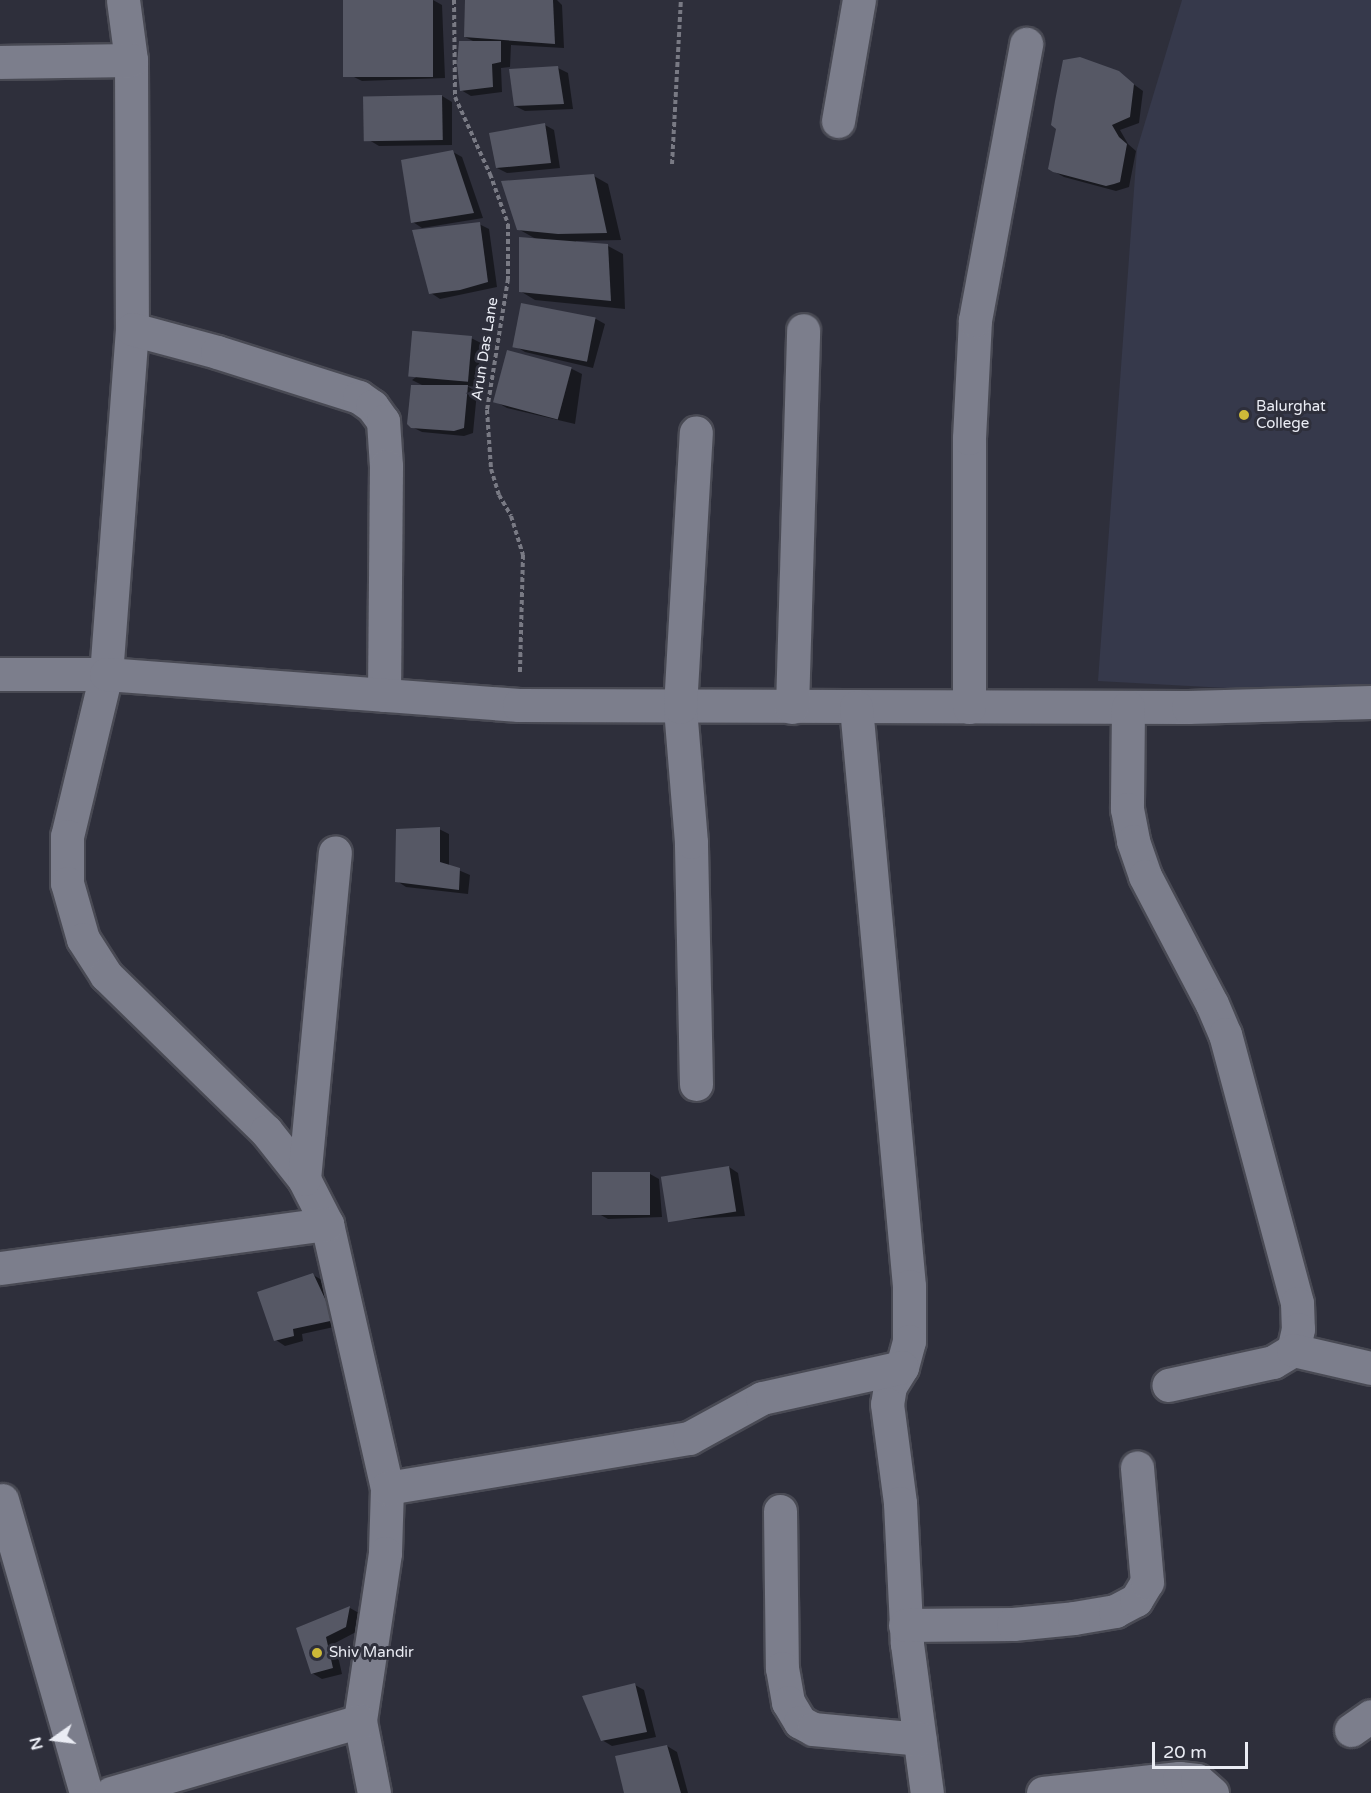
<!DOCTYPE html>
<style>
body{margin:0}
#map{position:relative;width:1371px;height:1793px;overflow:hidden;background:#2e2f3b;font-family:"Varela Round",sans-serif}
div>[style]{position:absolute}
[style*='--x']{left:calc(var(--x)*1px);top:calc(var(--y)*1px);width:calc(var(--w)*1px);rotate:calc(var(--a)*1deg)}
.built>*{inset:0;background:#36394b}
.shadow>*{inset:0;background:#0007}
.building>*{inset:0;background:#565865;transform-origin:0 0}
.path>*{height:4px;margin-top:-2px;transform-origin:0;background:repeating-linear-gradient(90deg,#797a84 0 4.5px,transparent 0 7.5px)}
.roads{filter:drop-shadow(2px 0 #494a54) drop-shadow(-2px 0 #494a54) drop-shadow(0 2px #494a54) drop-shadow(0 -2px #494a54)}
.minor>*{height:33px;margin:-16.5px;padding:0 16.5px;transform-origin:16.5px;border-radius:16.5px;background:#7c7e8c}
.dots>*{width:16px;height:16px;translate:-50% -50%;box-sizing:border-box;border:3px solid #2e2f3b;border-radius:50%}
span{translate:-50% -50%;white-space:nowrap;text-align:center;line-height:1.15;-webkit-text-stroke:6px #2e2f3b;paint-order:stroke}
.street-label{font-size:15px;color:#eaecf4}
.poi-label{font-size:15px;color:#eaecf4}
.left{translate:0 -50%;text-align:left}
.north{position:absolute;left:24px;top:1709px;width:60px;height:60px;-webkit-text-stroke:4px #2e2f3b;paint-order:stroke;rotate:256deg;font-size:16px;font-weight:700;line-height:24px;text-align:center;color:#eaecf4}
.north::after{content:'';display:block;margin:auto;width:21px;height:27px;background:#eaecf4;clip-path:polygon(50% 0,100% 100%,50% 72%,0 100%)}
.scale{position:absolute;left:1152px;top:1742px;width:96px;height:27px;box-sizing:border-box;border:3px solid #eaecf4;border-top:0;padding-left:8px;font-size:18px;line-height:21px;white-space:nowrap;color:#eaecf4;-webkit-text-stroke:4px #2e2f3b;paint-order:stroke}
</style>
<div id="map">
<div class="built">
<i style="clip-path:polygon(1182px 0,1371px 0,1371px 696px,1098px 681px,1137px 149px)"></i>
</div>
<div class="shadow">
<i style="clip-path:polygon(345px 0,433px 0,442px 5px,445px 78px,362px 81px,352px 76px)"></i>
<i style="clip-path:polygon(466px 0,557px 0,562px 5px,564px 48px,511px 45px,510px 67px,501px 68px,502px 92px,471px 96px,461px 90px,475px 42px,465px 37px)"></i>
<i style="clip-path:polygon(558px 68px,568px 73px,573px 109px,525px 111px,515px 106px)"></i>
<i style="clip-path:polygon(1118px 73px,1143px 91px,1139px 123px,1120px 130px,1128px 144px,1136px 151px,1129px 187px,1116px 191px,1064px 177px,1053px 171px)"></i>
<i style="clip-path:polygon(442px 96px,452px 102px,452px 145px,379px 146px,369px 140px,364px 100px)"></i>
<i style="clip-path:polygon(545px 125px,554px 130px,560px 168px,507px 173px,497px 168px)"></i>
<i style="clip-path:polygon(453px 152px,462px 157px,483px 218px,422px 228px,413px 222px)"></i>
<i style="clip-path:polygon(594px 176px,608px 184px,621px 240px,576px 241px,576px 243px,608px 246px,623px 254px,625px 309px,535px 300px,520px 291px,538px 240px,518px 229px)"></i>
<i style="clip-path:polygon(479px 224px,489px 229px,497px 287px,440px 299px,431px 293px)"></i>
<i style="clip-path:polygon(522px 305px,596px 319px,605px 324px,593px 368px,525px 352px,515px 346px)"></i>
<i style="clip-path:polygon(471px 338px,481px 343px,477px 387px,467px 386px,477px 392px,473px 433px,464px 436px,422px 432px,412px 427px,424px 386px,412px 380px)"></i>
<i style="clip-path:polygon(508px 352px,572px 369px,582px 374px,575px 424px,507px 408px,498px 403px)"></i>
<i style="clip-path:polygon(439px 829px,449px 834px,449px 866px,470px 875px,468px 894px,406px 887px,397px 881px)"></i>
<i style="clip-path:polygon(729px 1167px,738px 1173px,745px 1216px,677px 1220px,667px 1214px)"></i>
<i style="clip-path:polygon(650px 1174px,659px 1179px,662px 1217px,608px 1219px,599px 1214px)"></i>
<i style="clip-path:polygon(313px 1275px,322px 1280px,343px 1325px,302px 1334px,303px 1341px,285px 1346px,276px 1340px)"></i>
<i style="clip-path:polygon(350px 1608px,359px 1613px,356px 1632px,335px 1643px,342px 1674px,322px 1679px,312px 1673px,298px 1629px)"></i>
<i style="clip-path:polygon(635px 1685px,644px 1690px,656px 1737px,612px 1746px,602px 1740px)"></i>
<i style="clip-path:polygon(667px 1746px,677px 1752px,688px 1793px,626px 1793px)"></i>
</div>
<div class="building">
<i style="left:343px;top:0;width:90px;height:77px"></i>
<i style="clip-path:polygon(465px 0,553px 0,555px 44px,464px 37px)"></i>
<i style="clip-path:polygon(459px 41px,501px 41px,501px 62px,492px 64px,493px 87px,460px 91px,457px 64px)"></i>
<i style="clip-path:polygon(1080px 57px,1119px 71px,1134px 84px,1130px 117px,1112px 125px,1119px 137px,1127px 144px,1120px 182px,1114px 184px,1106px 186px,1053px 172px,1048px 169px,1056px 129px,1051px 125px,1055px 101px,1063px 60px)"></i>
<i style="clip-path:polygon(558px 66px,564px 104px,514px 106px,509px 69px)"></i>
<i style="left:442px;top:95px;width:45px;height:79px;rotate:89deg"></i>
<i style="clip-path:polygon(545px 123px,551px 163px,496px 168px,489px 133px)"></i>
<i style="clip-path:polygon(453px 150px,474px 213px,411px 223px,401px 160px)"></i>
<i style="clip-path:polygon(594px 174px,607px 233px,558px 234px,517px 230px,501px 181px)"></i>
<i style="clip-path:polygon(480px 222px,488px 282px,460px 290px,429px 294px,412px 230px)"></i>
<i style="clip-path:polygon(519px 237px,608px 244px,611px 301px,519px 292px)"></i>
<i style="left:521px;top:303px;width:76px;height:45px;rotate:11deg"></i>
<i style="left:472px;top:336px;width:46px;height:60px;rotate:95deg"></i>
<i style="left:507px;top:350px;width:67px;height:54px;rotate:15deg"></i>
<i style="clip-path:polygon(411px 385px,468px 385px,464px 428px,454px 431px,411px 428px,407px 424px)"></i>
<i style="clip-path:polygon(440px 827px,440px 862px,460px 868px,459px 890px,395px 882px,396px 829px)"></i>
<i style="left:729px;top:1166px;width:46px;height:69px;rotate:81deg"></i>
<i style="left:592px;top:1172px;width:58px;height:43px"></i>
<i style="clip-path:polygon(313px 1273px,335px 1320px,293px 1329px,294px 1336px,274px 1341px,257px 1292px)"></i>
<i style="clip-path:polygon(350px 1606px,346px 1627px,326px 1637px,333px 1668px,311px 1674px,296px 1628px)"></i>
<i style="clip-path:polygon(635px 1683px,647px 1732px,601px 1741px,582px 1696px)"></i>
<i style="clip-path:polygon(667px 1745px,681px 1793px,624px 1793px,615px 1756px)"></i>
</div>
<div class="path">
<i style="--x:454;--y:0;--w:97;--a:89.4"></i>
<i style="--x:455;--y:97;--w:85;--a:65.6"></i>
<i style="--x:490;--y:174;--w:53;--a:70.2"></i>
<i style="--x:508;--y:224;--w:55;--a:90"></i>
<i style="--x:508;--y:279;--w:133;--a:99.1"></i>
<i style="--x:487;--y:410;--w:59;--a:86.1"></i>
<i style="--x:491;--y:469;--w:27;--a:73"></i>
<i style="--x:499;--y:495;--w:24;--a:60"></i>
<i style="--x:511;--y:516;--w:41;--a:72.9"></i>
<i style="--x:523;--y:555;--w:117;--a:91.5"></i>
<i style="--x:672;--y:164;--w:164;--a:-86.9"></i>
</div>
<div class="roads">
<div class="minor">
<i style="--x:123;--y:0;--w:61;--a:82.4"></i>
<i style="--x:131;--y:60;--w:269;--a:89.8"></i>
<i style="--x:132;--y:329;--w:346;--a:94.3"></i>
<i style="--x:106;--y:674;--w:167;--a:103.5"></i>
<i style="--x:67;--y:836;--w:47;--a:90"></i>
<i style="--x:67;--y:883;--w:58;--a:74.1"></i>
<i style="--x:83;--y:939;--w:43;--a:57.4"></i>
<i style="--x:106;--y:975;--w:223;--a:44.3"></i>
<i style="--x:266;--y:1131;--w:61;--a:51.6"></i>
<i style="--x:304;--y:1179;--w:51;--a:62.9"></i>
<i style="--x:327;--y:1224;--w:271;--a:77.2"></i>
<i style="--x:387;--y:1488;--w:65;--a:91.8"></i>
<i style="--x:385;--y:1553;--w:170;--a:98.5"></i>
<i style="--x:360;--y:1721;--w:73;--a:79"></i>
<i style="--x:0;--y:62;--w:131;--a:-0.9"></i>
<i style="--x:838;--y:121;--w:123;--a:-80.2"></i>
<i style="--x:132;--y:329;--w:88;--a:15.1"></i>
<i style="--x:217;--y:352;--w:149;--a:17.6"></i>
<i style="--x:359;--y:397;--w:16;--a:35"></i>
<i style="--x:372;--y:406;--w:19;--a:54"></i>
<i style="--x:383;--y:421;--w:45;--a:86.2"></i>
<i style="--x:386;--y:466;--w:229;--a:90.5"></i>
<i style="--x:0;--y:674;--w:106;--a:0"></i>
<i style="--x:106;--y:674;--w:414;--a:4.3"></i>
<i style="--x:519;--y:705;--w:669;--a:0.17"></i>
<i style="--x:1188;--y:707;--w:183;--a:-1.6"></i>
<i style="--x:792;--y:707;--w:377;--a:-88.3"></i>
<i style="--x:856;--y:707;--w:581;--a:84.77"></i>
<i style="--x:909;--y:1286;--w:55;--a:90"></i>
<i style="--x:909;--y:1341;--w:27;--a:105"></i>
<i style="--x:902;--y:1367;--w:22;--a:122"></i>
<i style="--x:890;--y:1386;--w:18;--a:99"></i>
<i style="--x:887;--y:1404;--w:100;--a:82.5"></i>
<i style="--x:900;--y:1503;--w:141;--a:87.2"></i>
<i style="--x:907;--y:1644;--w:150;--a:82.4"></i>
<i style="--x:969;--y:707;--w:269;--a:-90"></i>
<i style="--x:969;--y:438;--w:118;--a:-87.1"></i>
<i style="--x:975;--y:320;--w:281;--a:-79.5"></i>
<i style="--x:1128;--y:707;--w:102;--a:90.6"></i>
<i style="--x:1127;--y:809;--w:33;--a:79"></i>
<i style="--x:1133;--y:841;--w:37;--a:71"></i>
<i style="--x:1145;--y:876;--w:144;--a:62.4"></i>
<i style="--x:1212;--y:1004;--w:33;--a:67"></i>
<i style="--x:1225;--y:1034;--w:278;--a:75"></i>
<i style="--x:1297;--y:1303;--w:26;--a:88"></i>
<i style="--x:1298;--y:1329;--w:22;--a:103"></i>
<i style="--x:1293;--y:1350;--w:23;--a:149"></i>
<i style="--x:1273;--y:1362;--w:107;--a:167.6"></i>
<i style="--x:696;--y:1084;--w:242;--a:-91.2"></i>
<i style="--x:691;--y:842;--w:135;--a:-94.7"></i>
<i style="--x:680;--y:707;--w:275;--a:-86.7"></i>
<i style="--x:304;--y:1179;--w:328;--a:-84.6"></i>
<i style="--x:0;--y:1268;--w:330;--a:-7.7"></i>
<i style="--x:1293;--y:1350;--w:80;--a:13"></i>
<i style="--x:387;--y:1488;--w:306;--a:-9.4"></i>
<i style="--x:689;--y:1438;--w:83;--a:-28.7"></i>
<i style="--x:762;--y:1398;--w:143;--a:-12.5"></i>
<i style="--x:2;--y:1500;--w:305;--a:74"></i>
<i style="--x:780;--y:1511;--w:157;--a:89.3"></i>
<i style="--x:782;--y:1668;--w:35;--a:80"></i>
<i style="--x:788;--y:1702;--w:23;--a:59"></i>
<i style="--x:800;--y:1722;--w:15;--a:28"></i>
<i style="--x:813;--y:1729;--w:107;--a:5.3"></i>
<i style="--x:905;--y:1625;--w:108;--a:-0.5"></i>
<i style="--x:1013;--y:1624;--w:61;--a:-5.6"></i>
<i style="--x:1074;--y:1618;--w:42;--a:-9.7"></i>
<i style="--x:1115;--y:1611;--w:24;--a:-28"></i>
<i style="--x:1136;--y:1600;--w:21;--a:-59"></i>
<i style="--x:1147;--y:1582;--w:115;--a:-95"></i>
<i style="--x:1351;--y:1730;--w:24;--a:-35"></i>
<i style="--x:111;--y:1793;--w:259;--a:-16.1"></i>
<i style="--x:1043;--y:1793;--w:137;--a:-6.3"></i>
<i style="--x:1179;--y:1778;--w:18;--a:6"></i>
<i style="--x:1197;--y:1780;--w:20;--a:41"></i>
</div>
</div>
<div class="dots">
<i style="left:1244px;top:415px;background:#cdb938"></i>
<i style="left:317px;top:1653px;background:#cdb938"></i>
</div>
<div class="street-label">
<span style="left:485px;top:349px;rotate:-81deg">Arun Das Lane</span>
</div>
<div class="poi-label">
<span class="left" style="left:1256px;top:415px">Balurghat<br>College</span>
<span class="left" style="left:329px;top:1653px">Shiv Mandir</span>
</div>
<div class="north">N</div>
<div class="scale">20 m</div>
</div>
